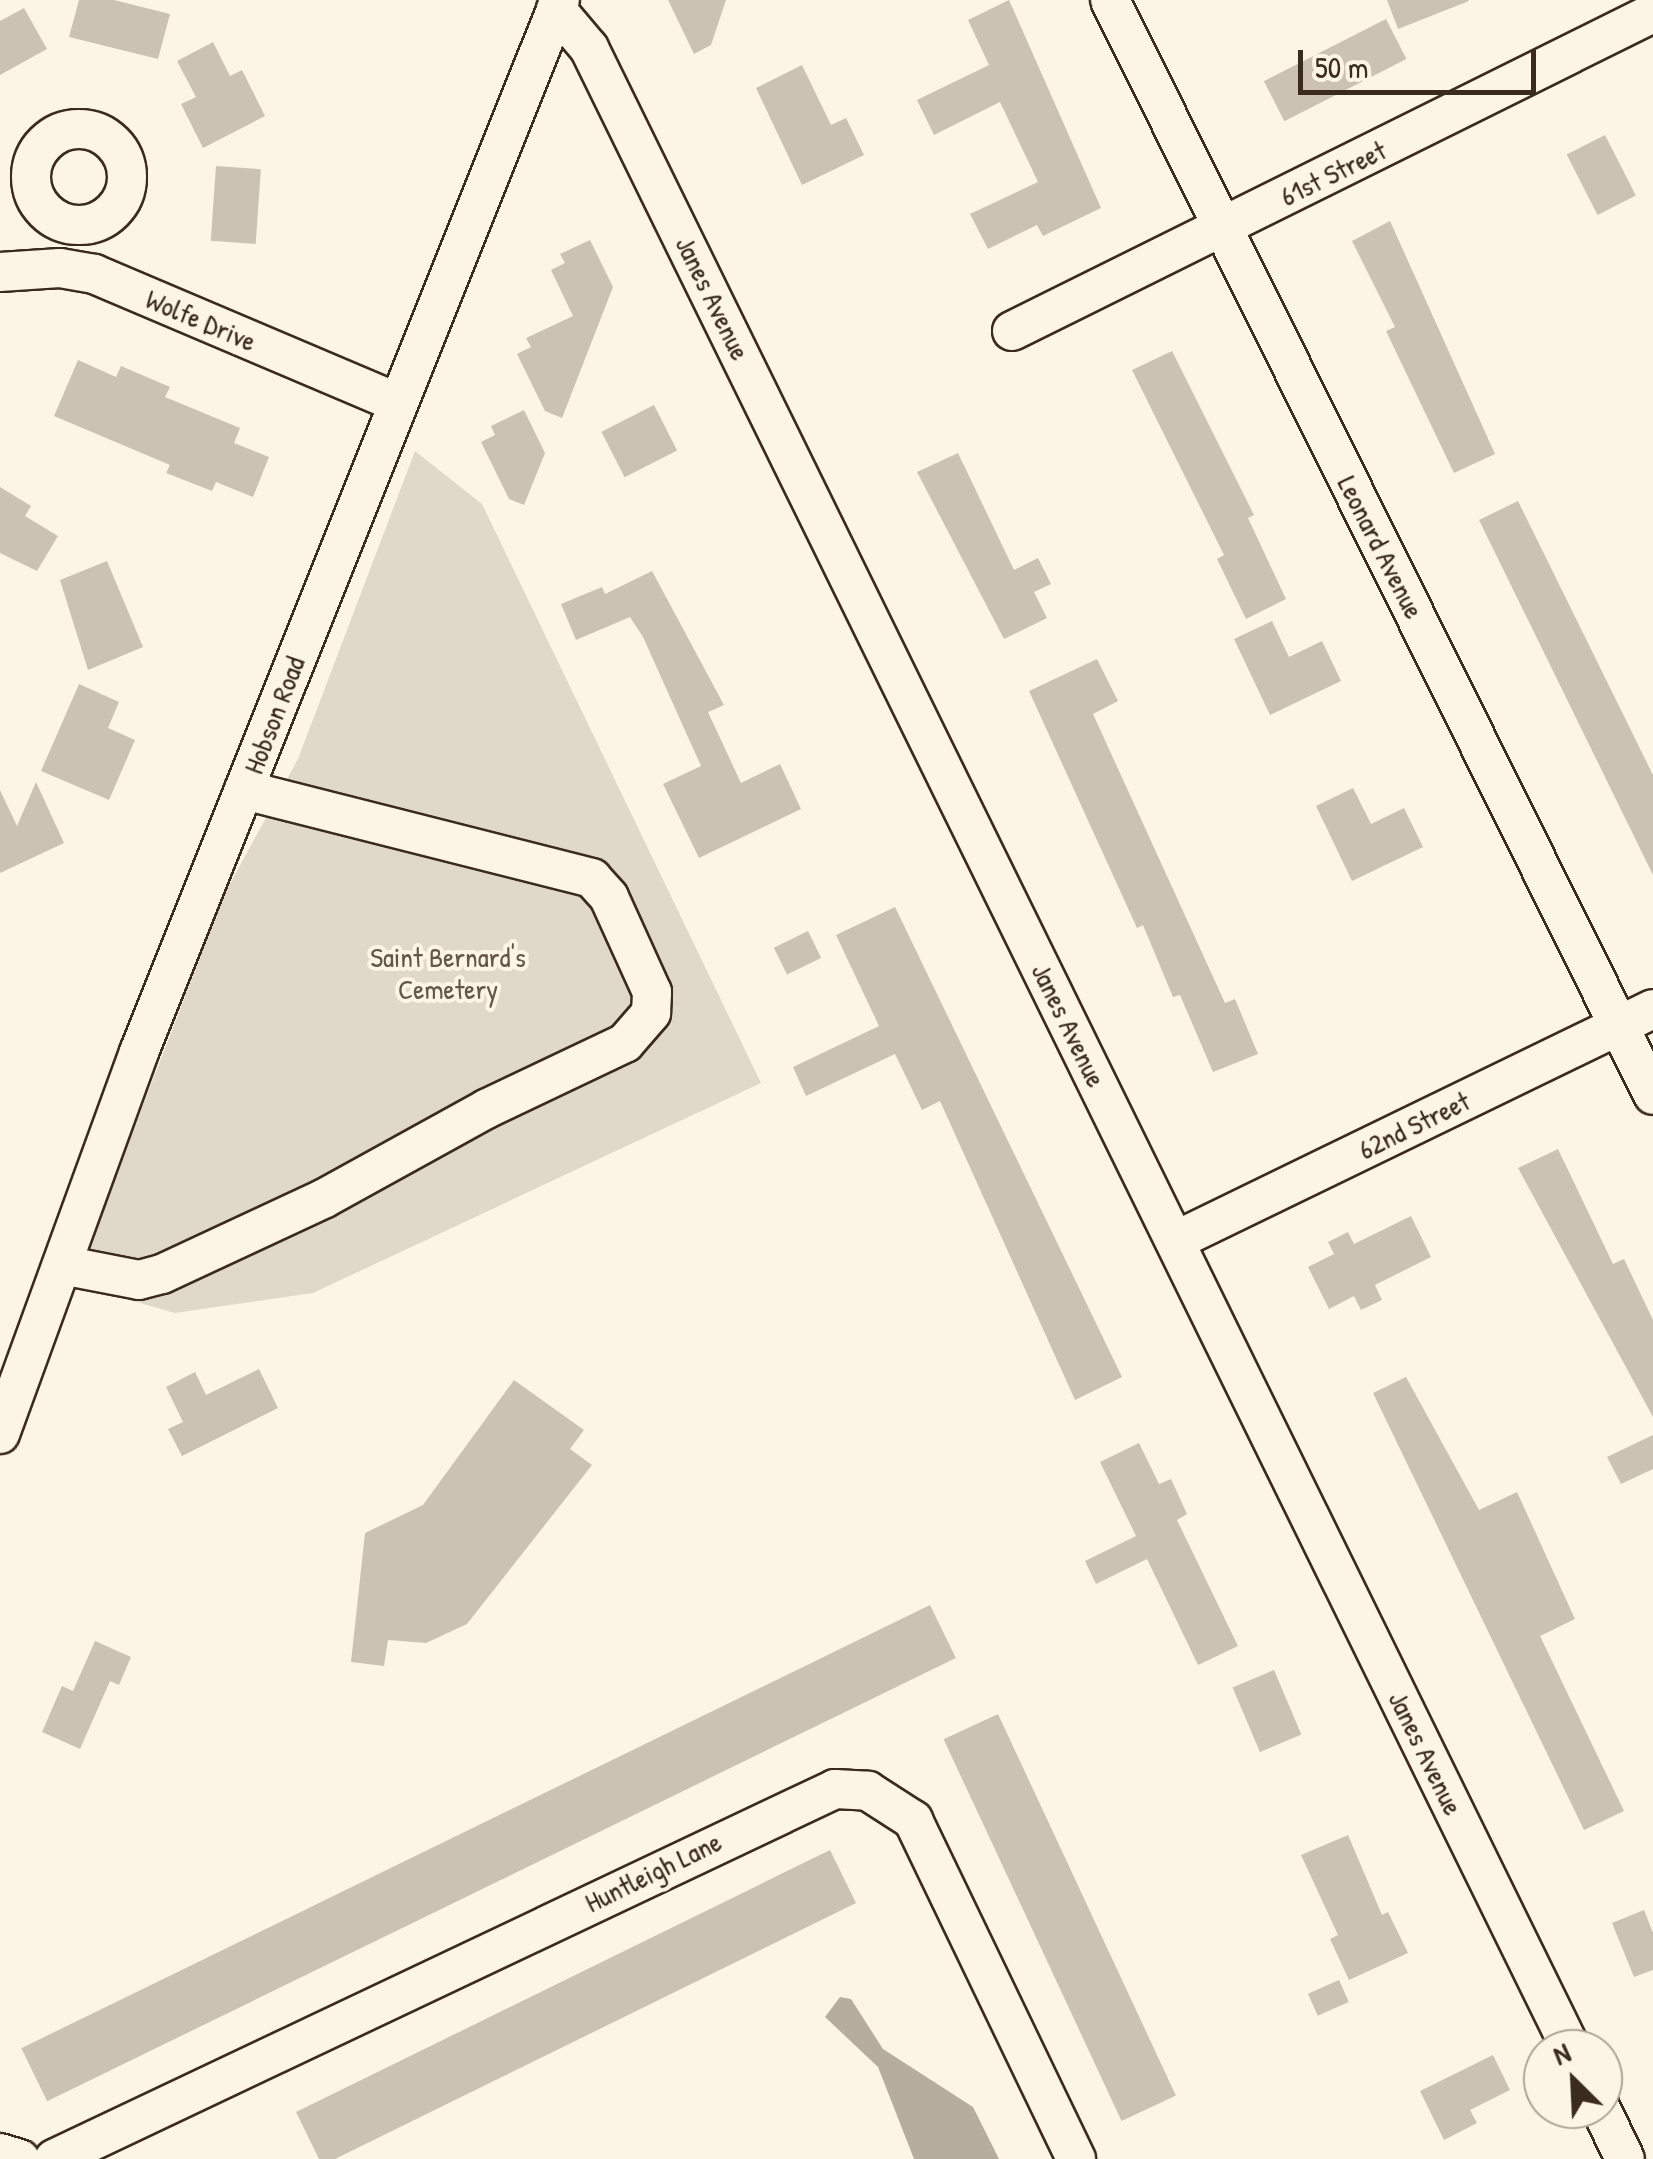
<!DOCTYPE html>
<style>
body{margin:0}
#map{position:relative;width:1653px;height:2159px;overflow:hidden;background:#fcf5e5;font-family:"Patrick Hand",sans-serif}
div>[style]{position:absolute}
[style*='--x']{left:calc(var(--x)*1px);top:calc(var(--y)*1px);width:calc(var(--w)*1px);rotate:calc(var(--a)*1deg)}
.green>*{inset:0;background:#e0d8c8}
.water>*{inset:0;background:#b7ad9e}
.building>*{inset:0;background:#ccc2b3;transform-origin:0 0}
.roads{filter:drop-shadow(2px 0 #3b2a1e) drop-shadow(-2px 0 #3b2a1e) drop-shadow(0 2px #3b2a1e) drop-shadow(0 -2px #3b2a1e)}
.minor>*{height:38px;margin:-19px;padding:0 19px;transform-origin:19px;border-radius:19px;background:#fcf5e5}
.minor>.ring{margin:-19px;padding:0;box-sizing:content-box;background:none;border:38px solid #fcf5e5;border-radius:50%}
span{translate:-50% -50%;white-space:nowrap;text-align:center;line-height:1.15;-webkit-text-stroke:8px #fcf5e5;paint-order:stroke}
.street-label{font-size:28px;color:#3b2a1e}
.park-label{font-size:28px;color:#645648}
.north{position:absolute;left:1523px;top:2029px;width:100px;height:100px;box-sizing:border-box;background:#fcf5e5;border:2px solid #afa495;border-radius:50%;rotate:336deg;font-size:28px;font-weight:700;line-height:40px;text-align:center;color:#3b2a1e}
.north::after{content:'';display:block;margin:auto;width:35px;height:45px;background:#3b2a1e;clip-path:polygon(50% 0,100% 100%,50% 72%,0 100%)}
.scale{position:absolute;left:1298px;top:50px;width:238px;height:45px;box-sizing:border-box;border:5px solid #3b2a1e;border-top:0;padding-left:12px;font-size:30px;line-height:35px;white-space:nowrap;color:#3b2a1e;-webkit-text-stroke:8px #fcf5e5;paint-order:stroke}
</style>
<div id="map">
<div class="green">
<i style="clip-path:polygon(415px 451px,482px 504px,761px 1083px,313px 1293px,175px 1313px,74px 1284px,225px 893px,298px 759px)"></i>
</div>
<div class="water">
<i style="clip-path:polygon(840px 1997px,851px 1999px,883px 2049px,973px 2107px,999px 2159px,914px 2159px,878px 2067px,825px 2017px)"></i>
</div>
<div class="building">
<i style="clip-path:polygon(79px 0,114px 0,170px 14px,158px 59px,69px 37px)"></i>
<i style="clip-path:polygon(668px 0,726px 0,711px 45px,694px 54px)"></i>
<i style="clip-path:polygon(1009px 0,1101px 208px,1043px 236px,1037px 225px,988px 249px,970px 214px,1038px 182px,1000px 102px,934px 135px,917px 100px,989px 65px,968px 20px)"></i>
<i style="clip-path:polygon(1387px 0,1468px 0,1469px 1px,1398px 29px)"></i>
<i style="clip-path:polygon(24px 8px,47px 49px,0 75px,0 21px)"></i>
<i style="left:1386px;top:19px;width:45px;height:137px;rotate:63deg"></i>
<i style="clip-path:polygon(213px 42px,230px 76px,242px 70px,265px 116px,203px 148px,181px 104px,196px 97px,177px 61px)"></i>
<i style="clip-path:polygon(802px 65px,831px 125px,846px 118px,864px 155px,802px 185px,756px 88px)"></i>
<i style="left:1605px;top:135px;width:68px;height:43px;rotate:63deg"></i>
<i style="left:216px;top:166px;width:45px;height:75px;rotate:4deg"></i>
<i style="clip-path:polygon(1390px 221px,1495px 454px,1454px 473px,1386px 331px,1395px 327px,1352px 241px)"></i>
<i style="clip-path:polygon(590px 240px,613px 287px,562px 418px,545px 411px,517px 354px,531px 347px,526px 338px,573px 316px,551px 270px,565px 263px,560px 254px)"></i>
<i style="clip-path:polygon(1172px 351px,1254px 515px,1248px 518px,1286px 599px,1246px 619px,1217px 559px,1224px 555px,1132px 370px)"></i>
<i style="clip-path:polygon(78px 360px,116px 377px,121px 366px,170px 387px,165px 397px,240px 428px,234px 443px,269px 457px,253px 497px,216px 482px,212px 491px,166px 473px,170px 465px,54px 416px)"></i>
<i style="left:654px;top:405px;width:51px;height:59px;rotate:63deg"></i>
<i style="clip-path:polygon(524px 410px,545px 453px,524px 505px,509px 499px,481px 442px,495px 435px,491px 426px)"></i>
<i style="clip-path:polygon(958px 453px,1014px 570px,1038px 558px,1051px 584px,1034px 592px,1047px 618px,1004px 639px,917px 472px)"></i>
<i style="clip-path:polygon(0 487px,31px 506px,25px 516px,58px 536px,37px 571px,0 553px)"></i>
<i style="clip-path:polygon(1518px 501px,1653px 775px,1653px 875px,1479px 520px)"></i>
<i style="clip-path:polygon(107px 561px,143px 647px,88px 670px,60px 580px)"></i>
<i style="clip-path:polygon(652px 571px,724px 705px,708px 712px,741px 783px,780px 764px,801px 809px,699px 858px,663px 784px,701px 766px,643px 637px,630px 617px,576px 640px,561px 604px,602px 587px,605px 594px)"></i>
<i style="clip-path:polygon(1272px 621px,1289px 657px,1322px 641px,1341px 681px,1270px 715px,1234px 639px)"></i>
<i style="clip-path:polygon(1097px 659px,1118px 701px,1093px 714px,1225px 1003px,1235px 999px,1258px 1054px,1213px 1072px,1180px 995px,1173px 997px,1143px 925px,1137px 928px,1029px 691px)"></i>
<i style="clip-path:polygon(79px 684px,119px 702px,108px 728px,135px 740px,109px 800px,41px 771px)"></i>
<i style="clip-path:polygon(36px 782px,64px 843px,0 873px,0 790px,17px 826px)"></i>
<i style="clip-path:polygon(1353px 788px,1371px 824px,1404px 808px,1423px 847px,1352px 881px,1316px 806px)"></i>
<i style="clip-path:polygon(895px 907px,1122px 1377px,1075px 1400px,940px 1101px,922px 1110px,895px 1054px,806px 1096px,793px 1067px,879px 1026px,836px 935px)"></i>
<i style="left:808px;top:931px;width:30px;height:38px;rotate:64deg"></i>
<i style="clip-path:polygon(1558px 1149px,1613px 1264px,1624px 1259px,1653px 1320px,1653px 1417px,1518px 1168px)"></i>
<i style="clip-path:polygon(1411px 1216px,1431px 1257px,1375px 1285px,1382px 1300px,1361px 1310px,1354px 1296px,1329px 1309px,1308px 1267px,1334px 1254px,1328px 1242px,1348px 1232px,1354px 1244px)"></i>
<i style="clip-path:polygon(259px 1369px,278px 1408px,182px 1456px,168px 1429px,183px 1422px,166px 1387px,195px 1372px,206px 1395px)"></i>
<i style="clip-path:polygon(1406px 1377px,1479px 1510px,1517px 1492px,1575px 1619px,1540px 1636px,1624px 1811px,1584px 1830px,1373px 1393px)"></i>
<i style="clip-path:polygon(514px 1380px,584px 1430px,570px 1449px,592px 1465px,467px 1624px,426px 1643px,388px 1640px,384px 1666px,351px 1662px,365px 1533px,423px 1505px)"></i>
<i style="clip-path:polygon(1653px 1435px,1653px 1469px,1621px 1484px,1607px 1457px)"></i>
<i style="clip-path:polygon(1139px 1443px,1159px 1484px,1171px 1479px,1187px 1514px,1177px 1520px,1238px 1646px,1198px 1665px,1147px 1559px,1096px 1584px,1085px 1561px,1136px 1536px,1100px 1462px)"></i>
<i style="left:930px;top:1605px;width:59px;height:1011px;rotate:64deg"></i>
<i style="clip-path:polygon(95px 1641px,131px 1657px,119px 1685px,110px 1681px,80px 1749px,42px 1732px,62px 1686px,73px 1691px)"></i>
<i style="left:1274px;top:1670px;width:70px;height:45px;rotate:67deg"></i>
<i style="left:998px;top:1714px;width:421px;height:60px;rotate:65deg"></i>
<i style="clip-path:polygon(1348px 1835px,1382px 1915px,1388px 1912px,1408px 1953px,1349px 1980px,1330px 1939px,1338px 1935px,1301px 1855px)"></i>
<i style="clip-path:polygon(830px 1850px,856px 1903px,335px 2159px,319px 2159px,296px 2112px)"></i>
<i style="clip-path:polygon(1644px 1910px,1653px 1933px,1653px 1970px,1634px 1977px,1612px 1923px)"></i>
<i style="left:1339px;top:1980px;width:24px;height:34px;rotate:66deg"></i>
<i style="clip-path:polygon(1493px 2055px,1510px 2090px,1470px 2110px,1477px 2123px,1444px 2140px,1420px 2091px)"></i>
</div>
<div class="roads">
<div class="minor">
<i style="--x:1110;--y:0;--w:1222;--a:63.62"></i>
<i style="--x:556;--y:9;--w:51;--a:49.8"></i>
<i style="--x:589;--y:48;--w:2229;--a:63.86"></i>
<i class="ring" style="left:31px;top:129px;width:58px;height:58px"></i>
<i style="--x:0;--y:272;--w:60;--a:-3.8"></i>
<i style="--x:60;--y:268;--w:35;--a:10"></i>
<i style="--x:94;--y:274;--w:328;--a:23"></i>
<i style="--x:1012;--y:331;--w:716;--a:-26.39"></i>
<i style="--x:1175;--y:1241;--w:531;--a:-25.89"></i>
<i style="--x:62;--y:1265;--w:78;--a:11"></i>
<i style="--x:139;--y:1280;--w:24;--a:-15"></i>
<i style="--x:162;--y:1274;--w:180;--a:-25"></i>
<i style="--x:325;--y:1198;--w:184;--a:-28.9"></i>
<i style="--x:486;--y:1109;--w:154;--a:-25.4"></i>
<i style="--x:625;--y:1043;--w:40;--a:-49"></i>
<i style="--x:651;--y:1013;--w:21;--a:-87"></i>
<i style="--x:652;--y:992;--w:104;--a:-114.4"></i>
<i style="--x:609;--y:897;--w:25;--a:-132"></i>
<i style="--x:592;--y:878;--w:359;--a:-165.8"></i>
<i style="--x:0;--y:1434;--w:407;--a:-70"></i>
<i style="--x:139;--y:1052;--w:1133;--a:-68.19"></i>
<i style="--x:1601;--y:2109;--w:55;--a:64.4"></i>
<i style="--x:0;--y:2153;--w:21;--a:17"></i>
<i style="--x:54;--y:2159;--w:864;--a:-25.35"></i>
<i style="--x:835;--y:1789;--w:33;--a:3"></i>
<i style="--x:868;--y:1791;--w:54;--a:32.8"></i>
<i style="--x:913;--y:1820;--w:376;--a:64.3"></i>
</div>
</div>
<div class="street-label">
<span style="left:1333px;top:173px;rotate:-26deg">61st Street</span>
<span style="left:713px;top:298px;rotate:64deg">Janes Avenue</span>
<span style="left:201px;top:320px;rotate:23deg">Wolfe Drive</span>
<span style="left:1381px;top:547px;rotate:63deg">Leonard Avenue</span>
<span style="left:274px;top:715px;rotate:-69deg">Hobson Road</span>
<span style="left:1069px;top:1025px;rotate:64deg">Janes Avenue</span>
<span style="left:1414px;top:1125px;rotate:-26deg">62nd Street</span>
<span style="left:1426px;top:1753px;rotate:64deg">Janes Avenue</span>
<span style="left:653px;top:1872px;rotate:-26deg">Huntleigh Lane</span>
</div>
<div class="park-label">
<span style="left:448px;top:973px">Saint Bernard's<br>Cemetery</span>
</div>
<div class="north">N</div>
<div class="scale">50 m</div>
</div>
